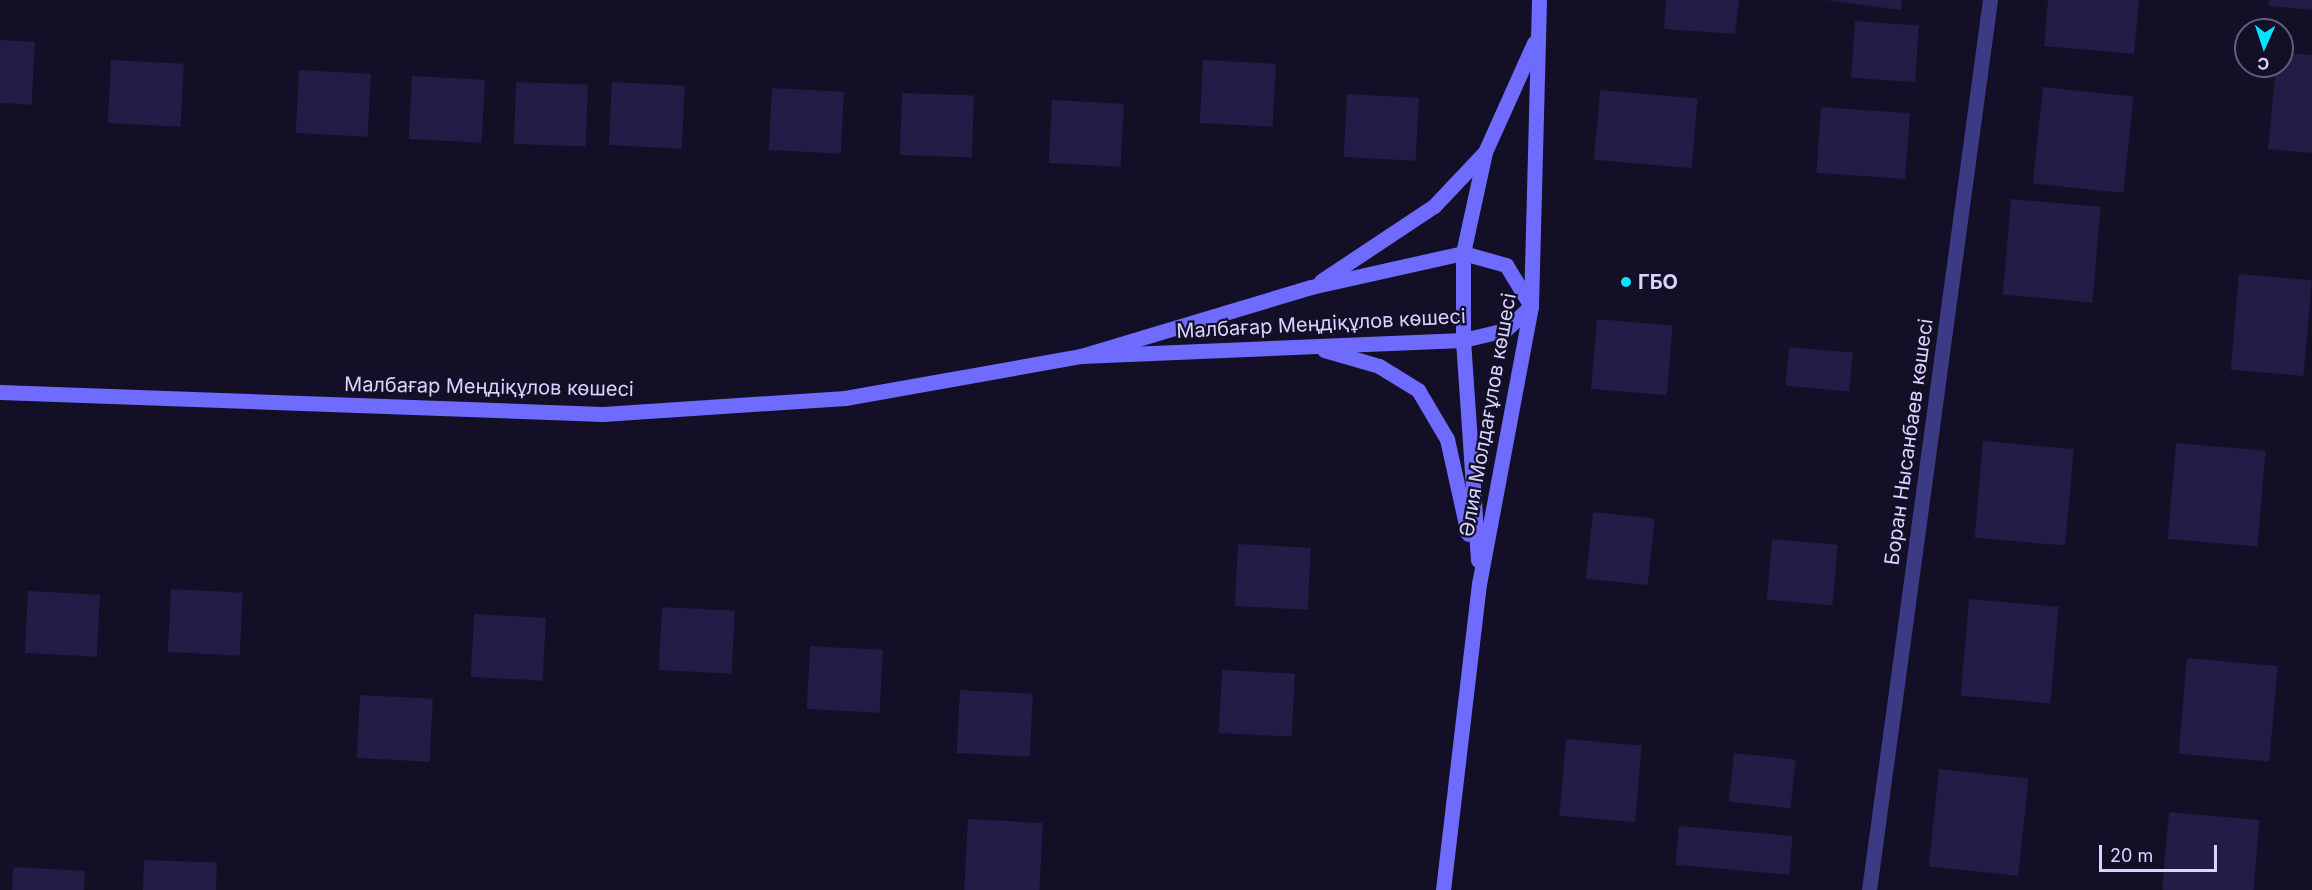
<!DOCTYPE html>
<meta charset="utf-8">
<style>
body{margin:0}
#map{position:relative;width:2312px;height:890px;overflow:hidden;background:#130f26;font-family:Inter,sans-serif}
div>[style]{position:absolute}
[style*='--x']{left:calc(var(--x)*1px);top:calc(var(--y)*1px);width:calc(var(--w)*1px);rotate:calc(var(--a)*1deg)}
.building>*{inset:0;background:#241b47;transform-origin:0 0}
.minor>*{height:15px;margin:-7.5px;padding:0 7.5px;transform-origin:7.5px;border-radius:7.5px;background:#3d3a85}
.secondary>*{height:15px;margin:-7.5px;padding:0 7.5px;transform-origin:7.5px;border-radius:7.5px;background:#6f6bff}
.dots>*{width:16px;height:16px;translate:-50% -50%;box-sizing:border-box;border:3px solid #130f26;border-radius:50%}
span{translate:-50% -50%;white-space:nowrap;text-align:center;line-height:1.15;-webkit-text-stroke:4.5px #130f26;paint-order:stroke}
.poi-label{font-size:20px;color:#d9d4ff;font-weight:700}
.left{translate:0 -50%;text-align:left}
.street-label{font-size:20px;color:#d9d4ff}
.north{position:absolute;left:2234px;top:18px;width:60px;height:60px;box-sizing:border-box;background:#130f26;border:2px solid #625e7d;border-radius:50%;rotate:183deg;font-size:16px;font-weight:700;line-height:24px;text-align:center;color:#d9d4ff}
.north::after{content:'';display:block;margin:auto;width:21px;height:27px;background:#00e5ff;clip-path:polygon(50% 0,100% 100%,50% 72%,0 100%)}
.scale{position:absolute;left:2099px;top:845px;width:118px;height:27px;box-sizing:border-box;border:3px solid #d9d4ff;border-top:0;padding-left:8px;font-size:18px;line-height:21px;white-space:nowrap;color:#d9d4ff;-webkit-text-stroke:4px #130f26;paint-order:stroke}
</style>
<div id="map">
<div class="building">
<i style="clip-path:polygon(1666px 0,1739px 0,1735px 34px,1664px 29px)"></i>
<i style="clip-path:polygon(1825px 0,1902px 0,1901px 10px)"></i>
<i style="clip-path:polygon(2048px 0,2139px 0,2134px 54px,2044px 46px)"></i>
<i style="clip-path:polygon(2269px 0,2312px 0,2312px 10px,2269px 6px)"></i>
<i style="left:1855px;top:21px;width:64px;height:57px;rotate:4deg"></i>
<i style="left:0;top:40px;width:35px;height:63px;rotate:3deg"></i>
<i style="clip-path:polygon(2282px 52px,2312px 55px,2312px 153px,2268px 149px,2276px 66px,2282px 66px)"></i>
<i style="left:111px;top:60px;width:73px;height:63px;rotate:3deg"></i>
<i style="left:1203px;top:60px;width:73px;height:63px;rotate:3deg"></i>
<i style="left:299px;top:70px;width:72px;height:63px;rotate:3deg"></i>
<i style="left:412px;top:76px;width:73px;height:63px;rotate:3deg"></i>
<i style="left:516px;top:82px;width:72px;height:62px;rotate:2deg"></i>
<i style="left:612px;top:82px;width:73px;height:63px;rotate:3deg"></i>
<i style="left:2043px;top:87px;width:91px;height:97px;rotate:6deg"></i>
<i style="left:772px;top:88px;width:72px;height:62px;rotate:3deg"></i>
<i style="left:1600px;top:90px;width:98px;height:70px;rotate:5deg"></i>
<i style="left:902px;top:93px;width:72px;height:62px;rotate:2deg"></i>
<i style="left:1347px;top:94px;width:72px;height:63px;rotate:3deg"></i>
<i style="left:1052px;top:100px;width:72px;height:63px;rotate:3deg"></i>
<i style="left:1821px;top:107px;width:89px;height:66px;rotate:4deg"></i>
<i style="left:2011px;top:199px;width:90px;height:96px;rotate:5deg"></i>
<i style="left:2239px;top:274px;width:73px;height:96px;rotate:5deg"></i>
<i style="left:1597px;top:319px;width:76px;height:70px;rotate:5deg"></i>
<i style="left:1789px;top:347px;width:64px;height:39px;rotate:5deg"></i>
<i style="left:1983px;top:441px;width:91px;height:97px;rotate:5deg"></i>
<i style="left:2176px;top:443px;width:90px;height:96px;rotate:5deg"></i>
<i style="left:1593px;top:512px;width:62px;height:67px;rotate:6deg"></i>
<i style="left:1772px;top:539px;width:66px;height:61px;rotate:5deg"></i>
<i style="left:1238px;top:544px;width:73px;height:62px;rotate:3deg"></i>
<i style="left:171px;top:589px;width:72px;height:63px;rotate:3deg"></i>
<i style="left:28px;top:591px;width:72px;height:62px;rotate:3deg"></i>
<i style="left:1969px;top:599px;width:90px;height:97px;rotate:5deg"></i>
<i style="left:662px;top:607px;width:73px;height:63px;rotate:3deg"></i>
<i style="left:474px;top:614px;width:72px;height:63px;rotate:3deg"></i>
<i style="left:810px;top:646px;width:73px;height:63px;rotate:3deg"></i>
<i style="left:2187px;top:658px;width:91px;height:96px;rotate:5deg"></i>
<i style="left:1222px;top:670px;width:73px;height:63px;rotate:3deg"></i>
<i style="left:960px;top:690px;width:73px;height:63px;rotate:3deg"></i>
<i style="left:360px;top:695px;width:73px;height:63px;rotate:3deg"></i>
<i style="left:1566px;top:739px;width:76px;height:77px;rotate:5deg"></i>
<i style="left:1734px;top:753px;width:62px;height:49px;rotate:6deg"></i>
<i style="left:1939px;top:769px;width:90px;height:98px;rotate:6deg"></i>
<i style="left:2169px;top:812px;width:91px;height:78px;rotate:5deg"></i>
<i style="left:968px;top:819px;width:75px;height:71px;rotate:3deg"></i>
<i style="left:1679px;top:826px;width:114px;height:39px;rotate:5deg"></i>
<i style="left:144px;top:860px;width:73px;height:30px;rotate:2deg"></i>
<i style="clip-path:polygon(13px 867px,85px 871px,84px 890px,12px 890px)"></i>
</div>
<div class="minor">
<i style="--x:1869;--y:890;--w:898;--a:-82.26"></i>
</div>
<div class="secondary">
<i style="--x:1321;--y:281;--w:136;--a:-33.6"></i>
<i style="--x:1434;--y:206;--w:74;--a:-46.6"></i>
<i style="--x:1324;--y:350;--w:57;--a:16.2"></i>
<i style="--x:1379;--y:366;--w:46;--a:31.6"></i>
<i style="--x:1418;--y:390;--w:57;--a:59.4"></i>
<i style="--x:1447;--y:439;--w:97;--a:77.5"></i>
<i style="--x:0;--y:392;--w:603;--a:2.09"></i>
<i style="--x:603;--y:414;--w:243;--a:-3.8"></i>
<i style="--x:845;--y:398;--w:240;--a:-10.1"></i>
<i style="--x:1081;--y:356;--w:240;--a:-16.7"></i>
<i style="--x:1311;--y:287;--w:156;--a:-12.6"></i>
<i style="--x:1463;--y:253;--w:45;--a:15.6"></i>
<i style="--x:1506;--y:265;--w:48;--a:58.6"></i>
<i style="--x:1531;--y:306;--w:35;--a:137"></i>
<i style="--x:1505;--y:330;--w:43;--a:166.6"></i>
<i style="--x:1463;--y:340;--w:382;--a:177.6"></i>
<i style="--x:1478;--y:560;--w:221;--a:-93.9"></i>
<i style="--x:1463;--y:340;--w:87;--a:-90"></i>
<i style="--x:1463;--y:253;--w:103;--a:-77.7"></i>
<i style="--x:1485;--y:152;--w:120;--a:-65.8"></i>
<i style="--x:1443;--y:890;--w:308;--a:-83.3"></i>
<i style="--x:1479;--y:584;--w:283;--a:-79.4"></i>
<i style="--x:1531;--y:306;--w:306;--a:-88.5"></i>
</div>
<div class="dots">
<i style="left:1626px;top:282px;background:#00e5ff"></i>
</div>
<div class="poi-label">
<span class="left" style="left:1638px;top:282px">ГБО</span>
</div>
<div class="street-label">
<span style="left:1321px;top:324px;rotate:-3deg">Малбағар Меңдіқұлов көшесі</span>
<span style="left:489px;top:387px;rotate:1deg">Малбағар Меңдіқұлов көшесі</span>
<span style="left:1488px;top:415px;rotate:-80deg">Әлия Молдағұлов көшесі</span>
<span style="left:1909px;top:442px;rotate:-82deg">Боран Нысанбаев көшесі</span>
</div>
<div class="north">С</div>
<div class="scale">20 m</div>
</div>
